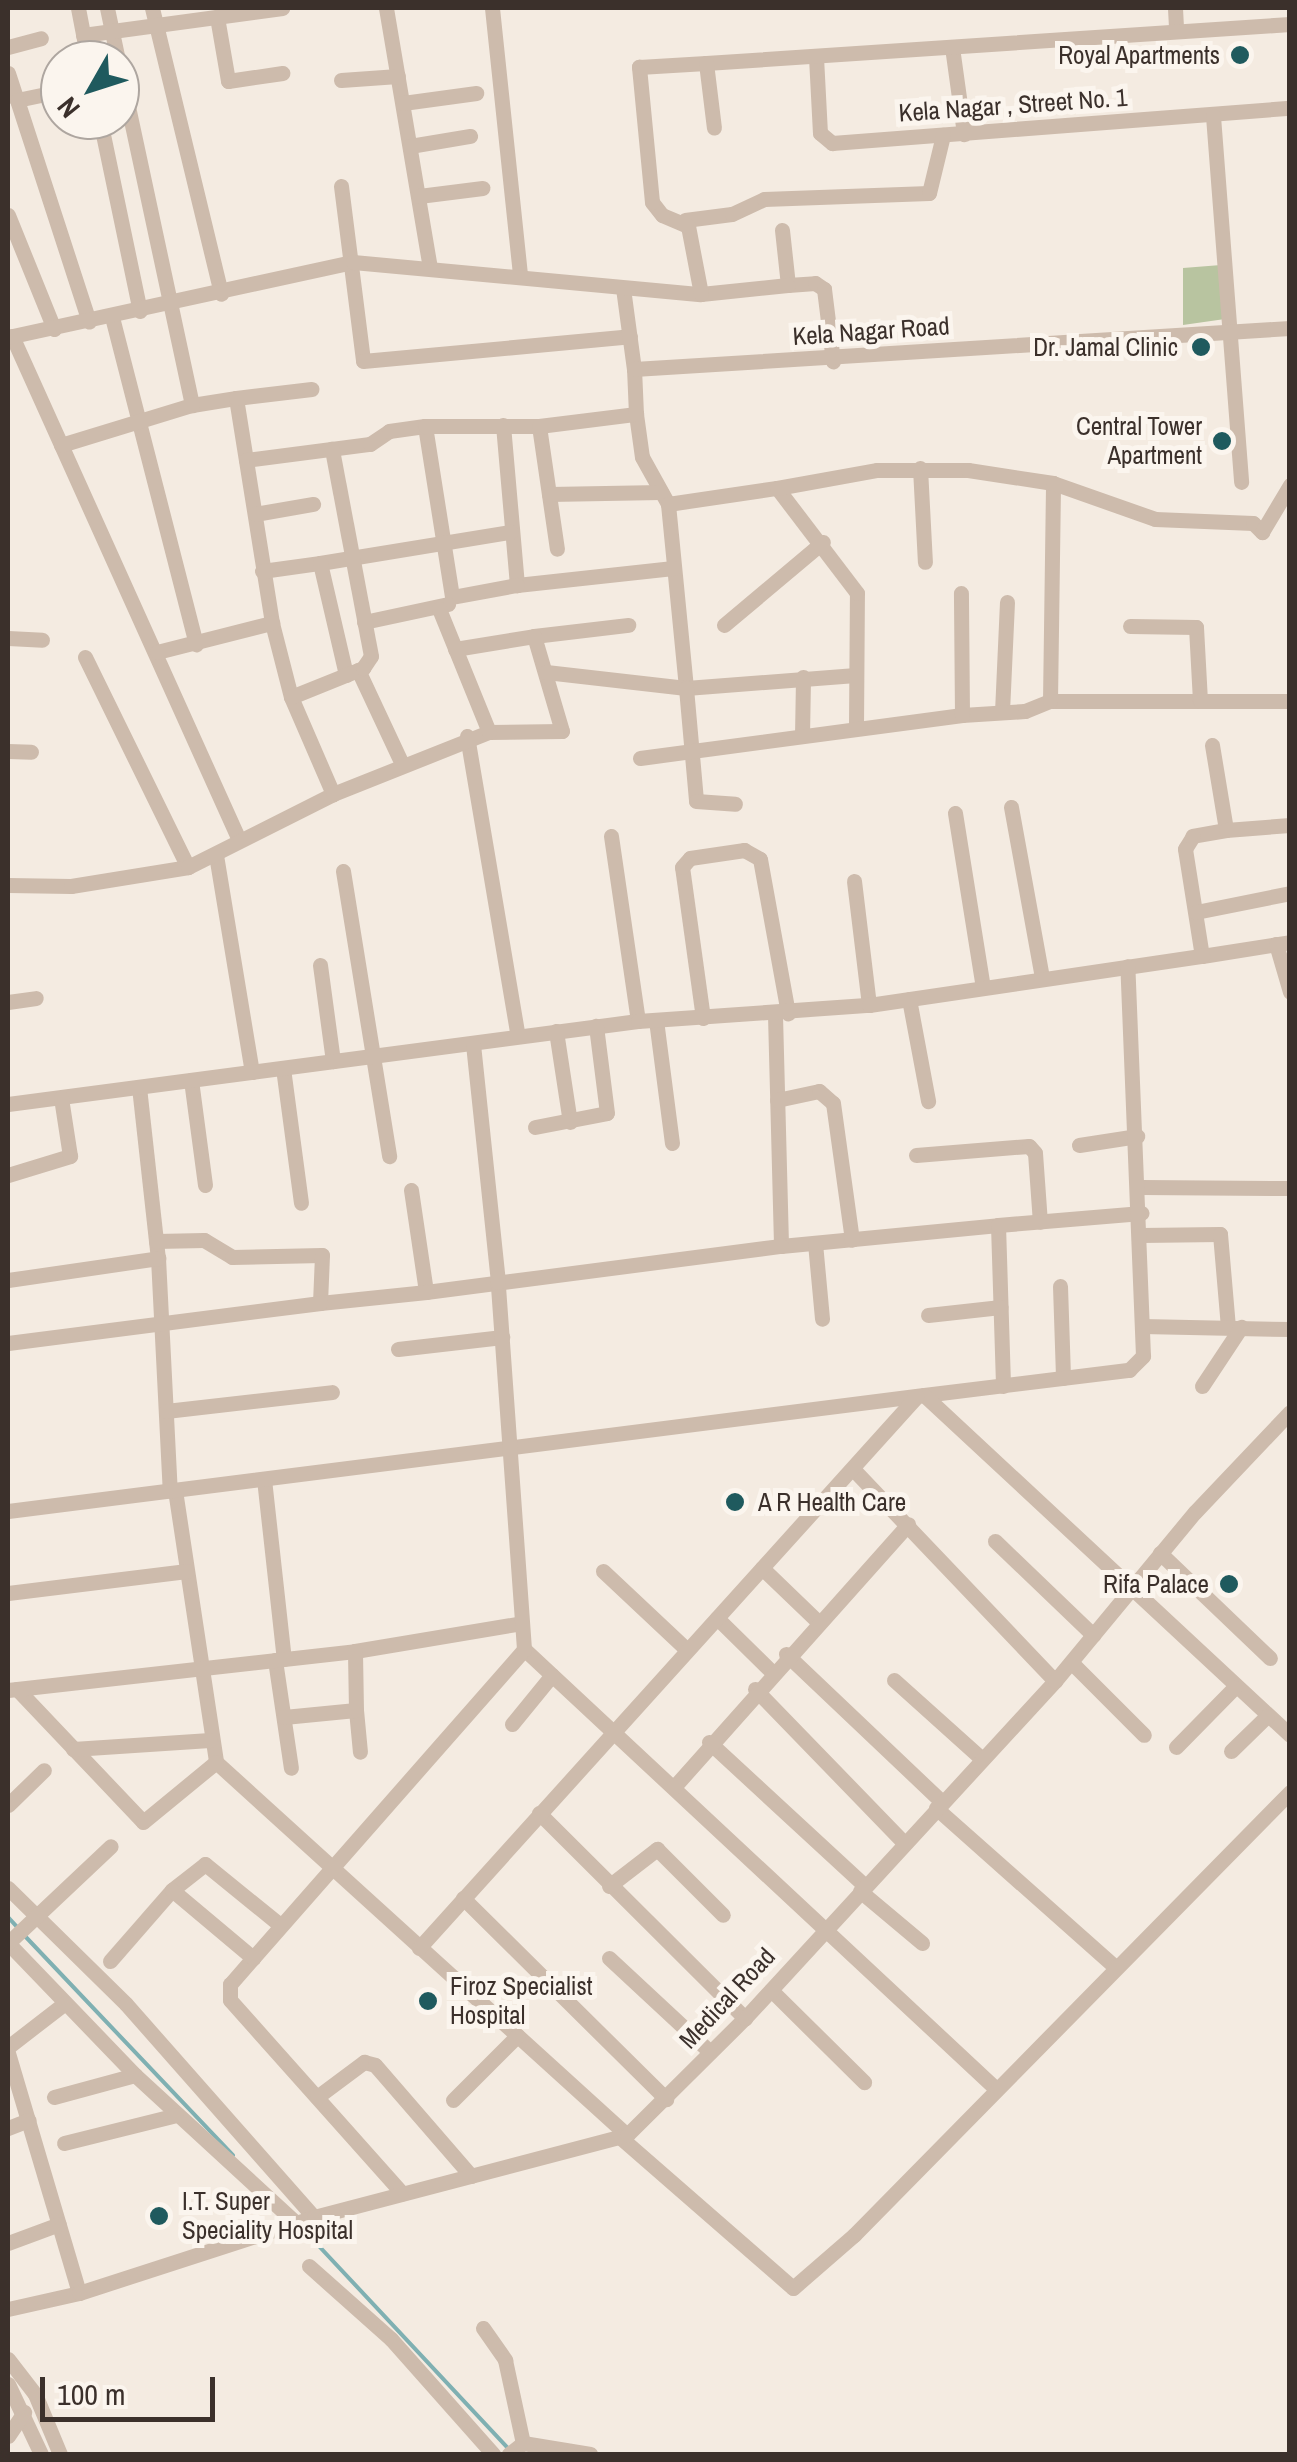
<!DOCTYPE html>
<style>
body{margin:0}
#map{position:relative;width:1297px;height:2462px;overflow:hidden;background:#f4ebe1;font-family:"Archivo Narrow",sans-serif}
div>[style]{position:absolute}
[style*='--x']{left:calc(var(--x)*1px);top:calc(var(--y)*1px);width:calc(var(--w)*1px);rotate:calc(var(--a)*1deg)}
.green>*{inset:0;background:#b8c4a0}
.stream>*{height:4px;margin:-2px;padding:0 2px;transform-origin:2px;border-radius:2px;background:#7fb0b2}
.minor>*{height:15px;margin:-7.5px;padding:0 7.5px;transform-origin:7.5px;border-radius:7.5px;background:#cdbbac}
.dots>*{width:28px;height:28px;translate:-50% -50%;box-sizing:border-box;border:5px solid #fbf5ee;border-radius:50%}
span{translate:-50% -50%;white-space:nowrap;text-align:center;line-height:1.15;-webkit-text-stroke:10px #fbf5ee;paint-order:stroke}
.poi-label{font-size:25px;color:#3b302b}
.right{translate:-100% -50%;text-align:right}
.left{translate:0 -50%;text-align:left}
.street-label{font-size:25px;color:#3b302b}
.frame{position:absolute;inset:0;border:10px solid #3b302b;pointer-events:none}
.north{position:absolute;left:40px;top:40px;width:100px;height:100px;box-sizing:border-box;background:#fbf5ee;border:2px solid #aea6a0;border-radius:50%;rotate:231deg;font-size:28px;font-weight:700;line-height:40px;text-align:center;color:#3b302b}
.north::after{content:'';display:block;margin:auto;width:35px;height:45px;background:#1f5a5e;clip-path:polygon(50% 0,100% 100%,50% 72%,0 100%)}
.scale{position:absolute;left:40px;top:2377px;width:175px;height:45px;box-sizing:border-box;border:5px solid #3b302b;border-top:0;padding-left:12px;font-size:30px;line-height:35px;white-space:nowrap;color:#3b302b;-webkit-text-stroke:8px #fbf5ee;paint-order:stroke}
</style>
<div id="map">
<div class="green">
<i style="clip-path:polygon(1221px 265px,1225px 319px,1183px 325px,1183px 268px)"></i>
</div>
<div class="stream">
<i style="--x:8;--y:1917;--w:13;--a:48"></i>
<i style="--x:23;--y:1934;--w:305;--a:46.5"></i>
<i style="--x:302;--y:2228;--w:300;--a:46.9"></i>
</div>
<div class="minor">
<i style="--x:78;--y:8;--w:53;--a:79.1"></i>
<i style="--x:107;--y:8;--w:53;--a:78.1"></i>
<i style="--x:152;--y:8;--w:294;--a:76.4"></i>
<i style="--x:386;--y:8;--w:263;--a:80.4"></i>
<i style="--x:492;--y:8;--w:269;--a:84"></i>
<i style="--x:1175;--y:8;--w:22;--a:87"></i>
<i style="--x:217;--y:17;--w:65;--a:80.2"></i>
<i style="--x:228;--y:81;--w:55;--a:-8.4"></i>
<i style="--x:83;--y:35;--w:201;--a:-7.7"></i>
<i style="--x:8;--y:47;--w:34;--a:-15"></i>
<i style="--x:952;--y:47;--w:88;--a:82.1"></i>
<i style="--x:816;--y:57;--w:76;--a:87"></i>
<i style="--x:820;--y:133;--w:16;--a:40"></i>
<i style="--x:832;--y:143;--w:459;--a:-4.4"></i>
<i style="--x:706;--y:63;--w:585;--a:-3.82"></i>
<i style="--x:120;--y:69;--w:344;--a:77.9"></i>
<i style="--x:192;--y:405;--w:45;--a:-9"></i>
<i style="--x:236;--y:398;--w:228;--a:80.9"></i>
<i style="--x:272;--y:623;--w:76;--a:75.6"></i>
<i style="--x:291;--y:697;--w:106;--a:66.6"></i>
<i style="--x:8;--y:73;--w:28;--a:72"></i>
<i style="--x:17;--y:100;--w:44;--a:-11.8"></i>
<i style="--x:341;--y:80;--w:57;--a:-4"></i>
<i style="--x:17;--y:100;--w:233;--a:72"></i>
<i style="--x:403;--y:103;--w:74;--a:-7.8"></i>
<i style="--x:1213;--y:116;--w:367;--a:85.6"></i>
<i style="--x:100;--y:120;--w:195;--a:78.2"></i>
<i style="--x:410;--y:146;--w:61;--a:-9.5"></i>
<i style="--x:341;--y:186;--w:176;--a:82.8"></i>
<i style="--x:363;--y:361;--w:268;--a:-5.3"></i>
<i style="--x:419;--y:196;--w:64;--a:-7.2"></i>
<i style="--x:8;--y:215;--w:123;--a:68"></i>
<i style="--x:685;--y:220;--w:47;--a:-7.3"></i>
<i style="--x:732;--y:214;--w:35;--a:-25"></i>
<i style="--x:764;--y:199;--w:165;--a:-2.1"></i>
<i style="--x:929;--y:193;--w:60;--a:-76.4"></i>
<i style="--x:782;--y:230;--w:55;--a:83.8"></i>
<i style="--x:788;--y:285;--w:27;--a:-4"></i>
<i style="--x:815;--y:283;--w:11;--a:34"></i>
<i style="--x:824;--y:289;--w:73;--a:82.9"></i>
<i style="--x:623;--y:288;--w:82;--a:82.3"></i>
<i style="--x:701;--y:294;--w:87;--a:-5.9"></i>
<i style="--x:112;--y:317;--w:338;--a:75.6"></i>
<i style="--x:12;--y:336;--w:553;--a:65.75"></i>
<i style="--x:8;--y:337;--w:353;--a:-12.3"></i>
<i style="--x:353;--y:262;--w:349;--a:5.3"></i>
<i style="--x:701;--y:294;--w:69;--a:-100.8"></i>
<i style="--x:688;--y:226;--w:28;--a:-157"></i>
<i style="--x:662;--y:215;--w:16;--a:-128"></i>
<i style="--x:652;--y:202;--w:136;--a:-95.5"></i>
<i style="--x:639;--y:67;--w:67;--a:-3.4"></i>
<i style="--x:706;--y:63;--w:65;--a:83"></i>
<i style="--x:236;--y:398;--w:76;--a:-6.8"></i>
<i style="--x:636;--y:414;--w:43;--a:82.1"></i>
<i style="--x:642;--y:457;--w:54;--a:61"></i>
<i style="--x:668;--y:504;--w:185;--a:84.4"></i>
<i style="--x:686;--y:688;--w:170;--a:-4.4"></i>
<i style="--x:503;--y:425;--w:161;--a:85"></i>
<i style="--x:517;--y:585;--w:157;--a:-6.2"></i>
<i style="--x:425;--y:426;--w:173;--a:81"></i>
<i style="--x:452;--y:597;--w:66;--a:-10.5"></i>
<i style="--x:539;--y:426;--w:124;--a:81.7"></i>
<i style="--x:61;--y:445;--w:137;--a:-17"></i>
<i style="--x:246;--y:460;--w:125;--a:-7.4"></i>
<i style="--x:370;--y:444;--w:23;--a:-34"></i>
<i style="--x:389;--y:431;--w:36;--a:-8"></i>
<i style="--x:425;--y:426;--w:114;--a:0"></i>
<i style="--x:539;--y:426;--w:98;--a:-7.1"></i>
<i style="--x:636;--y:414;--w:45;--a:-92.5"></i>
<i style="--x:634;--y:369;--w:657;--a:-3.58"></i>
<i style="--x:920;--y:468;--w:94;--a:87"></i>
<i style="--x:549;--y:494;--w:112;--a:-1"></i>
<i style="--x:668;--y:504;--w:110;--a:-8.4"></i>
<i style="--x:255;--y:514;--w:59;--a:-9.8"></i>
<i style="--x:320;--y:563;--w:193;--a:-9.3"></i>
<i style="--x:262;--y:571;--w:59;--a:-7.9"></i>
<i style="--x:320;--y:563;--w:115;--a:76.9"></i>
<i style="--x:364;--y:622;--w:86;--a:-12.1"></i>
<i style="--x:724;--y:625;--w:129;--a:-40"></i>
<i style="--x:534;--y:636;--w:95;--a:-6.7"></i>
<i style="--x:8;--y:638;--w:34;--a:3"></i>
<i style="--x:455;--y:649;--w:80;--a:-9.3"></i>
<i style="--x:534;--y:636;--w:99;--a:73.6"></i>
<i style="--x:562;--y:731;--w:73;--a:179.2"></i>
<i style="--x:157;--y:652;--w:119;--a:-14.2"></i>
<i style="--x:85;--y:657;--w:234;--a:63.9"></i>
<i style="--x:358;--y:670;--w:104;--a:64.9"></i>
<i style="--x:546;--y:672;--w:141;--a:6.5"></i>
<i style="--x:686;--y:688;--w:113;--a:84.9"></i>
<i style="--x:696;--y:801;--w:39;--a:4"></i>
<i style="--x:291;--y:697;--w:78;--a:-21.9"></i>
<i style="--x:363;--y:668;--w:14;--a:-56"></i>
<i style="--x:371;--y:656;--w:211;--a:-100.7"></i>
<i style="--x:1050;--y:701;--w:150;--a:0"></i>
<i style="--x:1200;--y:701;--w:74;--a:-93.1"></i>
<i style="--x:1196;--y:627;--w:66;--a:-179.1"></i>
<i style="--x:1200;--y:701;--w:90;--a:0"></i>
<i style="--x:1002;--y:712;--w:110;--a:-87.4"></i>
<i style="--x:962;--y:715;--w:63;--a:-3.6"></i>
<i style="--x:1025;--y:711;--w:27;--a:-22"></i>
<i style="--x:1050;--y:701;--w:218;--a:-89.2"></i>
<i style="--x:856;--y:728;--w:135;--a:-89.6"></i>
<i style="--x:857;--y:593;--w:132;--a:-127.3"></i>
<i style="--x:777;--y:488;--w:102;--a:-10.2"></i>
<i style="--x:877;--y:470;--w:91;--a:0"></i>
<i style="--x:968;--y:470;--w:86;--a:8.7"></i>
<i style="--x:1053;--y:483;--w:108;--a:19.4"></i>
<i style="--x:1155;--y:519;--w:98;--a:2.3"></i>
<i style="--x:1253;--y:523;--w:13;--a:45"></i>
<i style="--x:1262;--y:532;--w:55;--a:-59.2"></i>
<i style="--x:467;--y:736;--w:304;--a:80.4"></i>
<i style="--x:802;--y:736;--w:59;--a:-89"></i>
<i style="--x:1212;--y:745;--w:86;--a:80.6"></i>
<i style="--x:1226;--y:830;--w:34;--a:170"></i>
<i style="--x:1193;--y:836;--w:15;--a:122"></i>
<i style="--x:1185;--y:849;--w:108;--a:81"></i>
<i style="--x:1202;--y:956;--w:89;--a:-9"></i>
<i style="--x:8;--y:751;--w:23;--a:2"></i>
<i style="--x:640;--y:758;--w:325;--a:-7.6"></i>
<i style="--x:962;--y:715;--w:122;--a:-90.5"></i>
<i style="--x:1011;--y:807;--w:174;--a:79.7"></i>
<i style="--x:955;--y:813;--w:176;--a:80.9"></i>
<i style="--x:1226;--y:830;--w:64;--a:-4.5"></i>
<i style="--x:611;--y:836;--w:187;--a:81.7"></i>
<i style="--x:216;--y:855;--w:220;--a:80.6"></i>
<i style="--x:343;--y:871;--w:289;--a:80.8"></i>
<i style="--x:854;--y:881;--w:125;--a:83.1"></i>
<i style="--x:8;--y:885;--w:63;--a:0.9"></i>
<i style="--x:71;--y:886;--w:119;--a:-9.2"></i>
<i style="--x:188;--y:867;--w:162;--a:-26.7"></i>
<i style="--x:333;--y:794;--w:168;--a:-21.7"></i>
<i style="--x:489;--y:732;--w:133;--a:-112.1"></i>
<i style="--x:1196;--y:912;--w:96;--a:-11.4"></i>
<i style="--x:1276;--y:944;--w:50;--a:73.7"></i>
<i style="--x:320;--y:965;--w:97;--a:82.3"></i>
<i style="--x:909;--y:999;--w:104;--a:79.4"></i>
<i style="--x:8;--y:1002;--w:28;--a:-8"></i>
<i style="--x:775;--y:1015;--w:231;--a:88.5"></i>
<i style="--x:781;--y:1246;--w:218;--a:-5.5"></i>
<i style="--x:998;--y:1225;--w:161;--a:88.2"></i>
<i style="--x:703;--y:1018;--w:152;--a:-97.9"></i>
<i style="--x:682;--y:867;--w:12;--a:-48"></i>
<i style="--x:690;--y:858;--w:55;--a:-8.4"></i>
<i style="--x:744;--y:850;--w:18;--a:29"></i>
<i style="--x:760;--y:859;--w:157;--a:79.7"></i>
<i style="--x:656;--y:1020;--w:124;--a:82.6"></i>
<i style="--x:556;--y:1031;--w:92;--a:81.3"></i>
<i style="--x:283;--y:1068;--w:136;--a:82.4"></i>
<i style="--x:191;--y:1080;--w:106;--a:82.4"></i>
<i style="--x:139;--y:1087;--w:172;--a:83.7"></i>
<i style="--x:158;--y:1258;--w:233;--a:87.1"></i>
<i style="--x:777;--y:1100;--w:43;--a:-12.1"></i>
<i style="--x:819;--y:1091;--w:18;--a:41"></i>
<i style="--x:833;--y:1103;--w:138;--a:82.1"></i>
<i style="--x:8;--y:1104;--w:635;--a:-7.51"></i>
<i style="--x:638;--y:1021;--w:232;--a:-4"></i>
<i style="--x:869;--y:1005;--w:337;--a:-8.4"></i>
<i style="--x:535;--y:1127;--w:73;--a:-11"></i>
<i style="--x:607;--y:1113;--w:88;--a:-97.2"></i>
<i style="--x:1079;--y:1145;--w:59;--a:-8.8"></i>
<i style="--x:916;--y:1155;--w:113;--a:-4.6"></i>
<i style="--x:1029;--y:1146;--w:9;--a:49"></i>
<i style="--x:1035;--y:1153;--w:69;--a:85.9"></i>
<i style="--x:8;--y:1175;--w:65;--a:-17"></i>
<i style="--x:70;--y:1156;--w:59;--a:-98.8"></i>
<i style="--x:1141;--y:1187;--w:149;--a:0.4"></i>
<i style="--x:411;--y:1190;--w:103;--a:81.6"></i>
<i style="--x:426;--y:1292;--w:358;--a:-7.4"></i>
<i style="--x:998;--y:1225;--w:144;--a:-4.8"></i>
<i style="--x:1141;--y:1235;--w:79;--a:-0.7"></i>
<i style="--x:1220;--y:1234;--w:93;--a:85.1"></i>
<i style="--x:156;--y:1241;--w:48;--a:-1.2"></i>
<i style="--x:204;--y:1240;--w:33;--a:31"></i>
<i style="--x:232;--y:1257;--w:90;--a:-1.3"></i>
<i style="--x:322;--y:1255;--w:48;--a:92.4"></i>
<i style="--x:320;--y:1303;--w:107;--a:-5.9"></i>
<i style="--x:815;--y:1243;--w:76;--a:84.7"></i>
<i style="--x:8;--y:1280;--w:152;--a:-8.3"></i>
<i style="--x:1060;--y:1286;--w:92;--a:88.1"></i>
<i style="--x:928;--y:1315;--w:73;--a:-6.3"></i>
<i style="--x:1142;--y:1326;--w:148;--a:1.2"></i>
<i style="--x:8;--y:1343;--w:315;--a:-7.3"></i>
<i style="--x:398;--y:1349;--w:105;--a:-6.6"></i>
<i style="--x:1202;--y:1386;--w:71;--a:-56.5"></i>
<i style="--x:924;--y:1395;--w:207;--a:-7"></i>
<i style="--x:1129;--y:1370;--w:20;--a:-45"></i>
<i style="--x:1143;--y:1356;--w:390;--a:-92.3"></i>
<i style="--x:166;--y:1411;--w:167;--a:-6.5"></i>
<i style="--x:853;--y:1469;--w:293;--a:46.4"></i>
<i style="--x:264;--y:1479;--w:181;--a:83.7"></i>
<i style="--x:175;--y:1490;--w:275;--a:81.4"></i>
<i style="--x:216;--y:1762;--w:555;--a:42.23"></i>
<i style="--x:8;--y:1511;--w:923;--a:-7.22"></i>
<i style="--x:924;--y:1395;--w:500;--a:42.9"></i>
<i style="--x:995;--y:1541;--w:136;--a:43.8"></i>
<i style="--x:1160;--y:1553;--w:152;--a:43.7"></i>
<i style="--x:762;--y:1568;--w:76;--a:43.9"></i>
<i style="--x:603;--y:1571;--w:115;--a:43.2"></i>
<i style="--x:8;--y:1593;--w:180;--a:-7"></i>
<i style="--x:717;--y:1618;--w:76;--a:44.5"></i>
<i style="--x:524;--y:1649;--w:642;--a:42.98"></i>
<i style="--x:786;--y:1654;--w:215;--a:43.5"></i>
<i style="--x:275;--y:1660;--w:109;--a:81.6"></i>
<i style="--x:1071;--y:1662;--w:103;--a:45"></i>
<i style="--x:894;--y:1680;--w:118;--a:41.9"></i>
<i style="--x:17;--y:1689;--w:183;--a:46.5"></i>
<i style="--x:143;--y:1822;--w:94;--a:-39.4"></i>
<i style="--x:755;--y:1689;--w:214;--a:45.9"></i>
<i style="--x:8;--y:1690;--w:349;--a:-6.4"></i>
<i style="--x:355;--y:1651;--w:169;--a:-9.5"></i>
<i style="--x:356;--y:1710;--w:42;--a:84.6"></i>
<i style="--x:284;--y:1717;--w:72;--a:-5.6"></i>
<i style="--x:356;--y:1710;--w:59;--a:-91"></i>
<i style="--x:512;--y:1724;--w:63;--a:-50.8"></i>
<i style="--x:709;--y:1742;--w:212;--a:42.7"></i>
<i style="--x:1176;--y:1747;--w:83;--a:-45.5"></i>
<i style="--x:73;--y:1749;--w:137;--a:-3.8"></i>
<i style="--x:1231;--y:1751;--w:50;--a:-44.2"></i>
<i style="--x:674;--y:1787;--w:352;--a:-48.3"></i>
<i style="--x:8;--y:1805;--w:50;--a:-44.2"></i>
<i style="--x:936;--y:1808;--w:239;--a:41.6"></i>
<i style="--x:539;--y:1813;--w:291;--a:44.9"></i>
<i style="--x:609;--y:1886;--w:61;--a:-37.6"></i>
<i style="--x:657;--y:1849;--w:93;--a:45"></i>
<i style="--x:8;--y:1888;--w:165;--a:44.5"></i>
<i style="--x:126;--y:2004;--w:284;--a:48.6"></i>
<i style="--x:172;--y:1890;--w:42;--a:-38.2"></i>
<i style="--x:205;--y:1864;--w:97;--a:39.1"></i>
<i style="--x:860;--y:1891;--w:81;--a:40"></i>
<i style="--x:463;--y:1898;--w:286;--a:44.7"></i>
<i style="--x:8;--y:1943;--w:183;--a:46.1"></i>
<i style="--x:135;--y:2075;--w:217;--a:42.6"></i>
<i style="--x:8;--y:1943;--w:141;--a:-43.3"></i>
<i style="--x:419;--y:1948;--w:743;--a:-47.94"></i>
<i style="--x:253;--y:1958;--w:35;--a:131"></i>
<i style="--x:230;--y:1984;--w:16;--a:90"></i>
<i style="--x:230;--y:2000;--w:259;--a:48.3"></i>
<i style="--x:609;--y:1958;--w:138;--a:42.9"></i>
<i style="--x:110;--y:1961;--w:94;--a:-48.9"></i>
<i style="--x:172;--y:1890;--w:106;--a:40"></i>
<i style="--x:253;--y:1958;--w:411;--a:-48.7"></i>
<i style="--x:524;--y:1649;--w:368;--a:-94.1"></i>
<i style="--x:498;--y:1282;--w:238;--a:-96"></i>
<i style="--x:771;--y:1990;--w:131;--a:44.7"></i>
<i style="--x:8;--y:2047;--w:72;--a:-37.7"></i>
<i style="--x:8;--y:2053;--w:250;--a:73.5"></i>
<i style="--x:54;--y:2097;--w:84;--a:-15.2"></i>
<i style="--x:317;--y:2097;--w:59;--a:-36.7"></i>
<i style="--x:364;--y:2062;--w:11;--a:15"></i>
<i style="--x:375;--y:2065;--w:147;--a:49.1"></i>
<i style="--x:453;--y:2100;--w:91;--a:-45"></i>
<i style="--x:8;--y:2128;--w:22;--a:-21"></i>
<i style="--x:621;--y:2138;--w:228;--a:41.1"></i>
<i style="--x:793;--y:2288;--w:81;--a:-41"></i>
<i style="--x:854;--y:2235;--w:622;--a:-45.46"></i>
<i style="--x:64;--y:2143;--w:115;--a:-14"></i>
<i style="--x:8;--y:2243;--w:54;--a:-20.4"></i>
<i style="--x:309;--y:2266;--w:110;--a:41.7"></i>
<i style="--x:391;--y:2339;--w:154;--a:48.4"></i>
<i style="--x:8;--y:2309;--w:73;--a:-12.7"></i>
<i style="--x:79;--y:2293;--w:247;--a:-17.9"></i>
<i style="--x:314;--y:2217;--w:324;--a:-14.7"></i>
<i style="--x:627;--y:2135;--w:166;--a:-44.8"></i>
<i style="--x:745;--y:2018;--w:458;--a:-47.4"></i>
<i style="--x:1055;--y:1681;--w:219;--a:-50.4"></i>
<i style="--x:1195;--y:1512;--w:138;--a:-46.5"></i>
<i style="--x:483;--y:2328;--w:39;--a:55"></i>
<i style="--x:505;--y:2360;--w:85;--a:77.8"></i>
<i style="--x:8;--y:2359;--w:44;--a:52.4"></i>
<i style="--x:35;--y:2394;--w:65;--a:67.4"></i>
<i style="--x:8;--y:2384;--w:77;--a:64.8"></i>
<i style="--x:8;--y:2436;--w:29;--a:-56"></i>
<i style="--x:509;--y:2454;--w:18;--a:-38"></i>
<i style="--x:523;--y:2443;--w:68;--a:9.3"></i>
</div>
<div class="dots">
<i style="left:1240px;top:55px;background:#1f5a5e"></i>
<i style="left:1201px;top:347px;background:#1f5a5e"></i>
<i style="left:1222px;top:441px;background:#1f5a5e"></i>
<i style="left:735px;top:1502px;background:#1f5a5e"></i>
<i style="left:1229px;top:1584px;background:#1f5a5e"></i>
<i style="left:428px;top:2001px;background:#1f5a5e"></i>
<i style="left:159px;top:2216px;background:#1f5a5e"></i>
</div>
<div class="poi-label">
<span class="right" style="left:1220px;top:55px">Royal Apartments</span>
<span class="right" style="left:1178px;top:347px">Dr. Jamal Clinic</span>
<span class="right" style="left:1202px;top:441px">Central Tower<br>Apartment</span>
<span class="left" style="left:758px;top:1502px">A R Health Care</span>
<span class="right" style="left:1209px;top:1584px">Rifa Palace</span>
<span class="left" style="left:450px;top:2001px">Firoz Specialist<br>Hospital</span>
<span class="left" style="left:182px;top:2216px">I.T. Super<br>Speciality Hospital</span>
</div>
<div class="street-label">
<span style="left:1013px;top:105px;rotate:-4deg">Kela Nagar , Street No. 1</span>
<span style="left:871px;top:331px;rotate:-4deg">Kela Nagar Road</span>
<span style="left:727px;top:1998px;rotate:-47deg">Medical Road</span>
</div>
<div class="frame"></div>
<div class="north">N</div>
<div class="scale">100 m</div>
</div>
